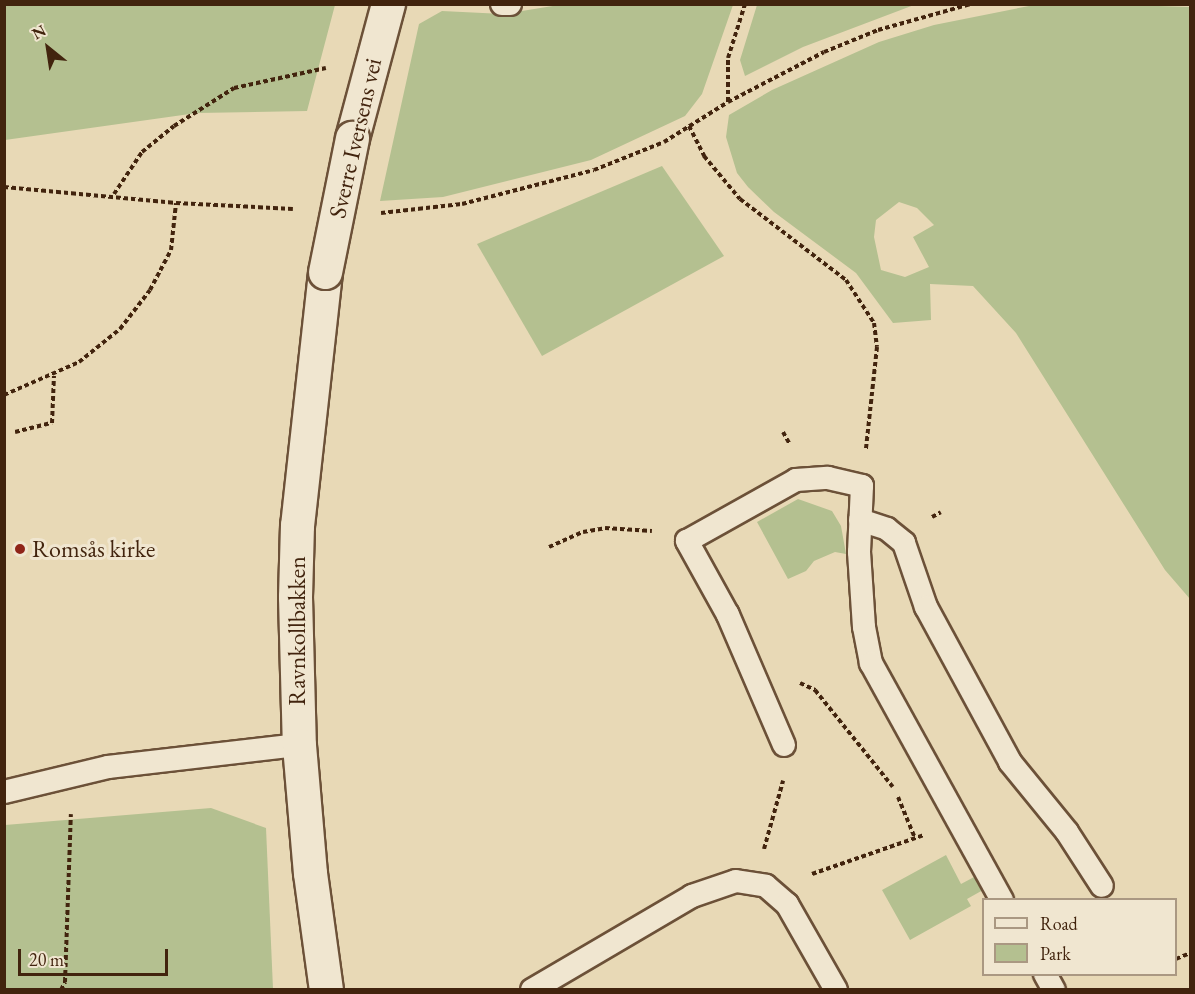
<!DOCTYPE html>
<meta charset="utf-8">
<style>
body{margin:0}
#map{position:relative;width:1195px;height:994px;overflow:hidden;background:#e8d9b6;font-family:"EB Garamond",serif}
div>[style]{position:absolute}
[style*='--x']{left:calc(var(--x)*1px);top:calc(var(--y)*1px);width:calc(var(--w)*1px);rotate:calc(var(--a)*1deg)}
.green>*{inset:0;background:#b4c090}
.path>*{height:4px;margin-top:-2px;transform-origin:0;background:repeating-linear-gradient(90deg,#42240e 0 4.5px,transparent 0 7.5px)}
.roads{filter:drop-shadow(2px 0 #6c5138) drop-shadow(-2px 0 #6c5138) drop-shadow(0 2px #6c5138) drop-shadow(0 -2px #6c5138)}
.service>*{height:22px;margin:-11px;padding:0 11px;transform-origin:11px;border-radius:11px;background:#f0e6d0}
.tertiary>*{height:33px;margin:-16.5px;padding:0 16.5px;transform-origin:16.5px;border-radius:16.5px;background:#f0e6d0}
.bridges{filter:drop-shadow(2px 0 #6c5138) drop-shadow(-2px 0 #6c5138) drop-shadow(0 2px #6c5138) drop-shadow(0 -2px #6c5138)}
.tertiary-bridge>*{height:33px;margin:-16.5px;padding:0 16.5px;transform-origin:16.5px;border-radius:16.5px;background:#f0e6d0}
.dots>*{width:16px;height:16px;translate:-50% -50%;box-sizing:border-box;border:3px solid #f0e6d0;border-radius:50%}
span{translate:-50% -50%;white-space:nowrap;text-align:center;line-height:1.15;-webkit-text-stroke:6px #f0e6d0;paint-order:stroke}
.street-label{font-size:24px;color:#42240e}
.poi-label{font-size:24px;color:#42240e}
.left{translate:0 -50%;text-align:left}
.frame{position:absolute;inset:0;border:6px solid #42240e;pointer-events:none}
.legend{position:absolute;left:982px;top:898px;width:195px;height:78px;box-sizing:border-box;background:#f0e6d0;border:2px solid #aa9882;margin:0;padding:8px 10px;list-style:none;font-size:18px;color:#42240e}
.legend li{display:flex;align-items:center;gap:12px;height:30px}
.legend b{width:30px;border:2px solid #aa9882}
.north{position:absolute;left:18px;top:18px;width:60px;height:60px;-webkit-text-stroke:4px #f0e6d0;paint-order:stroke;rotate:330deg;font-size:16px;font-weight:700;line-height:24px;text-align:center;color:#42240e}
.north::after{content:'';display:block;margin:auto;width:21px;height:27px;background:#42240e;clip-path:polygon(50% 0,100% 100%,50% 72%,0 100%)}
.scale{position:absolute;left:18px;top:949px;width:150px;height:27px;box-sizing:border-box;border:3px solid #42240e;border-top:0;padding-left:8px;font-size:18px;line-height:21px;white-space:nowrap;color:#42240e;-webkit-text-stroke:4px #f0e6d0;paint-order:stroke}
</style>
<div id="map">
<div class="green">
<i style="clip-path:polygon(565px 4px,733px 5px,702px 94px,685px 116px,591px 160px,443px 197px,380px 201px,419px 24px,442px 11px,503px 14px)"></i>
<i style="clip-path:polygon(4px 5px,5px 4px,335px 5px,307px 111px,197px 113px,5px 140px)"></i>
<i style="clip-path:polygon(757px 5px,757px 4px,914px 5px,803px 47px,745px 76px,740px 60px)"></i>
<i style="clip-path:polygon(evenodd,1127px 5px,1190px 7px,1190px 599px,1165px 570px,1016px 333px,973px 286px,930px 284px,931px 320px,893px 323px,856px 273px,774px 212px,748px 187px,737px 173px,726px 137px,729px 115px,772px 90px,879px 42px,934px 25px,1029px 6px,1127px 5px,899px 202px,917px 208px,934px 225px,913px 237px,929px 267px,905px 277px,881px 270px,874px 237px,876px 220px,899px 202px)"></i>
<i style="clip-path:polygon(662px 166px,724px 256px,542px 356px,477px 244px)"></i>
<i style="clip-path:polygon(798px 499px,832px 511px,841px 526px,846px 554px,835px 552px,814px 561px,806px 571px,788px 579px,757px 522px)"></i>
<i style="clip-path:polygon(211px 808px,266px 828px,273px 989px,5px 989px,5px 825px)"></i>
<i style="clip-path:polygon(946px 855px,961px 884px,976px 876px,983px 890px,967px 899px,971px 906px,910px 940px,882px 890px)"></i>
</div>
<div class="path">
<i style="--x:728;--y:102;--w:44;--a:-90"></i>
<i style="--x:728;--y:58;--w:57;--a:-72.5"></i>
<i style="--x:689;--y:126;--w:34;--a:63"></i>
<i style="--x:704;--y:156;--w:56;--a:50.1"></i>
<i style="--x:740;--y:199;--w:133;--a:37.4"></i>
<i style="--x:846;--y:280;--w:51;--a:56.9"></i>
<i style="--x:874;--y:323;--w:24;--a:83"></i>
<i style="--x:877;--y:347;--w:103;--a:96.2"></i>
<i style="--x:4;--y:187;--w:173;--a:5.3"></i>
<i style="--x:176;--y:203;--w:117;--a:2.9"></i>
<i style="--x:114;--y:194;--w:50;--a:-56.3"></i>
<i style="--x:142;--y:152;--w:41;--a:-39.1"></i>
<i style="--x:174;--y:126;--w:71;--a:-32.3"></i>
<i style="--x:234;--y:88;--w:94;--a:-12.3"></i>
<i style="--x:381;--y:213;--w:81;--a:-6.3"></i>
<i style="--x:462;--y:204;--w:136;--a:-14.4"></i>
<i style="--x:594;--y:170;--w:75;--a:-21.8"></i>
<i style="--x:664;--y:142;--w:75;--a:-32"></i>
<i style="--x:728;--y:102;--w:108;--a:-27.5"></i>
<i style="--x:824;--y:52;--w:58;--a:-22.2"></i>
<i style="--x:878;--y:30;--w:97;--a:-15.6"></i>
<i style="--x:4;--y:395;--w:82;--a:-23.7"></i>
<i style="--x:79;--y:362;--w:53;--a:-38.8"></i>
<i style="--x:120;--y:329;--w:49;--a:-52.4"></i>
<i style="--x:150;--y:290;--w:45;--a:-62.3"></i>
<i style="--x:171;--y:250;--w:47;--a:-83.9"></i>
<i style="--x:15;--y:432;--w:38;--a:-14"></i>
<i style="--x:52;--y:423;--w:47;--a:-87.6"></i>
<i style="--x:783;--y:432;--w:13;--a:61"></i>
<i style="--x:932;--y:517;--w:10;--a:-29"></i>
<i style="--x:549;--y:547;--w:37;--a:-24"></i>
<i style="--x:583;--y:532;--w:22;--a:-10"></i>
<i style="--x:605;--y:528;--w:47;--a:3.7"></i>
<i style="--x:800;--y:683;--w:17;--a:25"></i>
<i style="--x:815;--y:690;--w:124;--a:51.2"></i>
<i style="--x:898;--y:797;--w:44;--a:67.5"></i>
<i style="--x:764;--y:849;--w:71;--a:-74.4"></i>
<i style="--x:812;--y:874;--w:119;--a:-19.2"></i>
<i style="--x:1176;--y:959;--w:15;--a:-23"></i>
<i style="--x:61;--y:990;--w:9;--a:-63"></i>
<i style="--x:65;--y:982;--w:168;--a:-88"></i>
</div>
<div class="roads">
<div class="service">
<i style="--x:502;--y:4;--w:8;--a:0"></i>
<i style="--x:860;--y:520;--w:28;--a:18"></i>
<i style="--x:887;--y:529;--w:22;--a:39"></i>
<i style="--x:904;--y:543;--w:68;--a:71"></i>
<i style="--x:926;--y:607;--w:176;--a:61.5"></i>
<i style="--x:1010;--y:762;--w:90;--a:50.8"></i>
<i style="--x:1067;--y:832;--w:64;--a:57.1"></i>
<i style="--x:784;--y:745;--w:142;--a:-113.3"></i>
<i style="--x:728;--y:615;--w:85;--a:-119"></i>
<i style="--x:687;--y:541;--w:125;--a:-29.2"></i>
<i style="--x:796;--y:480;--w:32;--a:-4"></i>
<i style="--x:828;--y:478;--w:35;--a:13"></i>
<i style="--x:862;--y:486;--w:66;--a:92.6"></i>
<i style="--x:859;--y:552;--w:75;--a:86.2"></i>
<i style="--x:864;--y:627;--w:37;--a:79"></i>
<i style="--x:871;--y:663;--w:271;--a:61.1"></i>
<i style="--x:4;--y:792;--w:107;--a:-13.5"></i>
<i style="--x:108;--y:767;--w:192;--a:-6.6"></i>
<i style="--x:1045;--y:974;--w:18;--a:61"></i>
<i style="--x:532;--y:990;--w:186;--a:-30.4"></i>
<i style="--x:692;--y:896;--w:46;--a:-18.8"></i>
<i style="--x:736;--y:881;--w:30;--a:9"></i>
<i style="--x:766;--y:886;--w:28;--a:41"></i>
<i style="--x:787;--y:904;--w:99;--a:60.3"></i>
</div>
<div class="tertiary">
<i style="--x:352;--y:138;--w:139;--a:-75"></i>
<i style="--x:325;--y:272;--w:255;--a:96.3"></i>
<i style="--x:297;--y:525;--w:72;--a:91.6"></i>
<i style="--x:295;--y:597;--w:148;--a:88.5"></i>
<i style="--x:299;--y:745;--w:128;--a:85.1"></i>
<i style="--x:310;--y:873;--w:118;--a:82.2"></i>
</div>
</div>
<div class="bridges">
<div class="tertiary-bridge">
<i style="--x:325;--y:272;--w:137;--a:-78.6"></i>
</div>
</div>
<div class="dots">
<i style="left:20px;top:549px;background:#8f2418"></i>
</div>
<div class="street-label">
<span style="left:355px;top:138px;rotate:-77deg">Sverre Iversens vei</span>
<span style="left:297px;top:631px;rotate:-90deg">Ravnkollbakken</span>
</div>
<div class="poi-label">
<span class="left" style="left:32px;top:549px">Romsås kirke</span>
</div>
<div class="frame"></div>
<ul class="legend">
<li><b style="height:8px;background:#f0e6d0"></b>Road</li>
<li><b style="height:16px;background:#b4c090"></b>Park</li>
</ul>
<div class="north">N</div>
<div class="scale">20 m</div>
</div>
